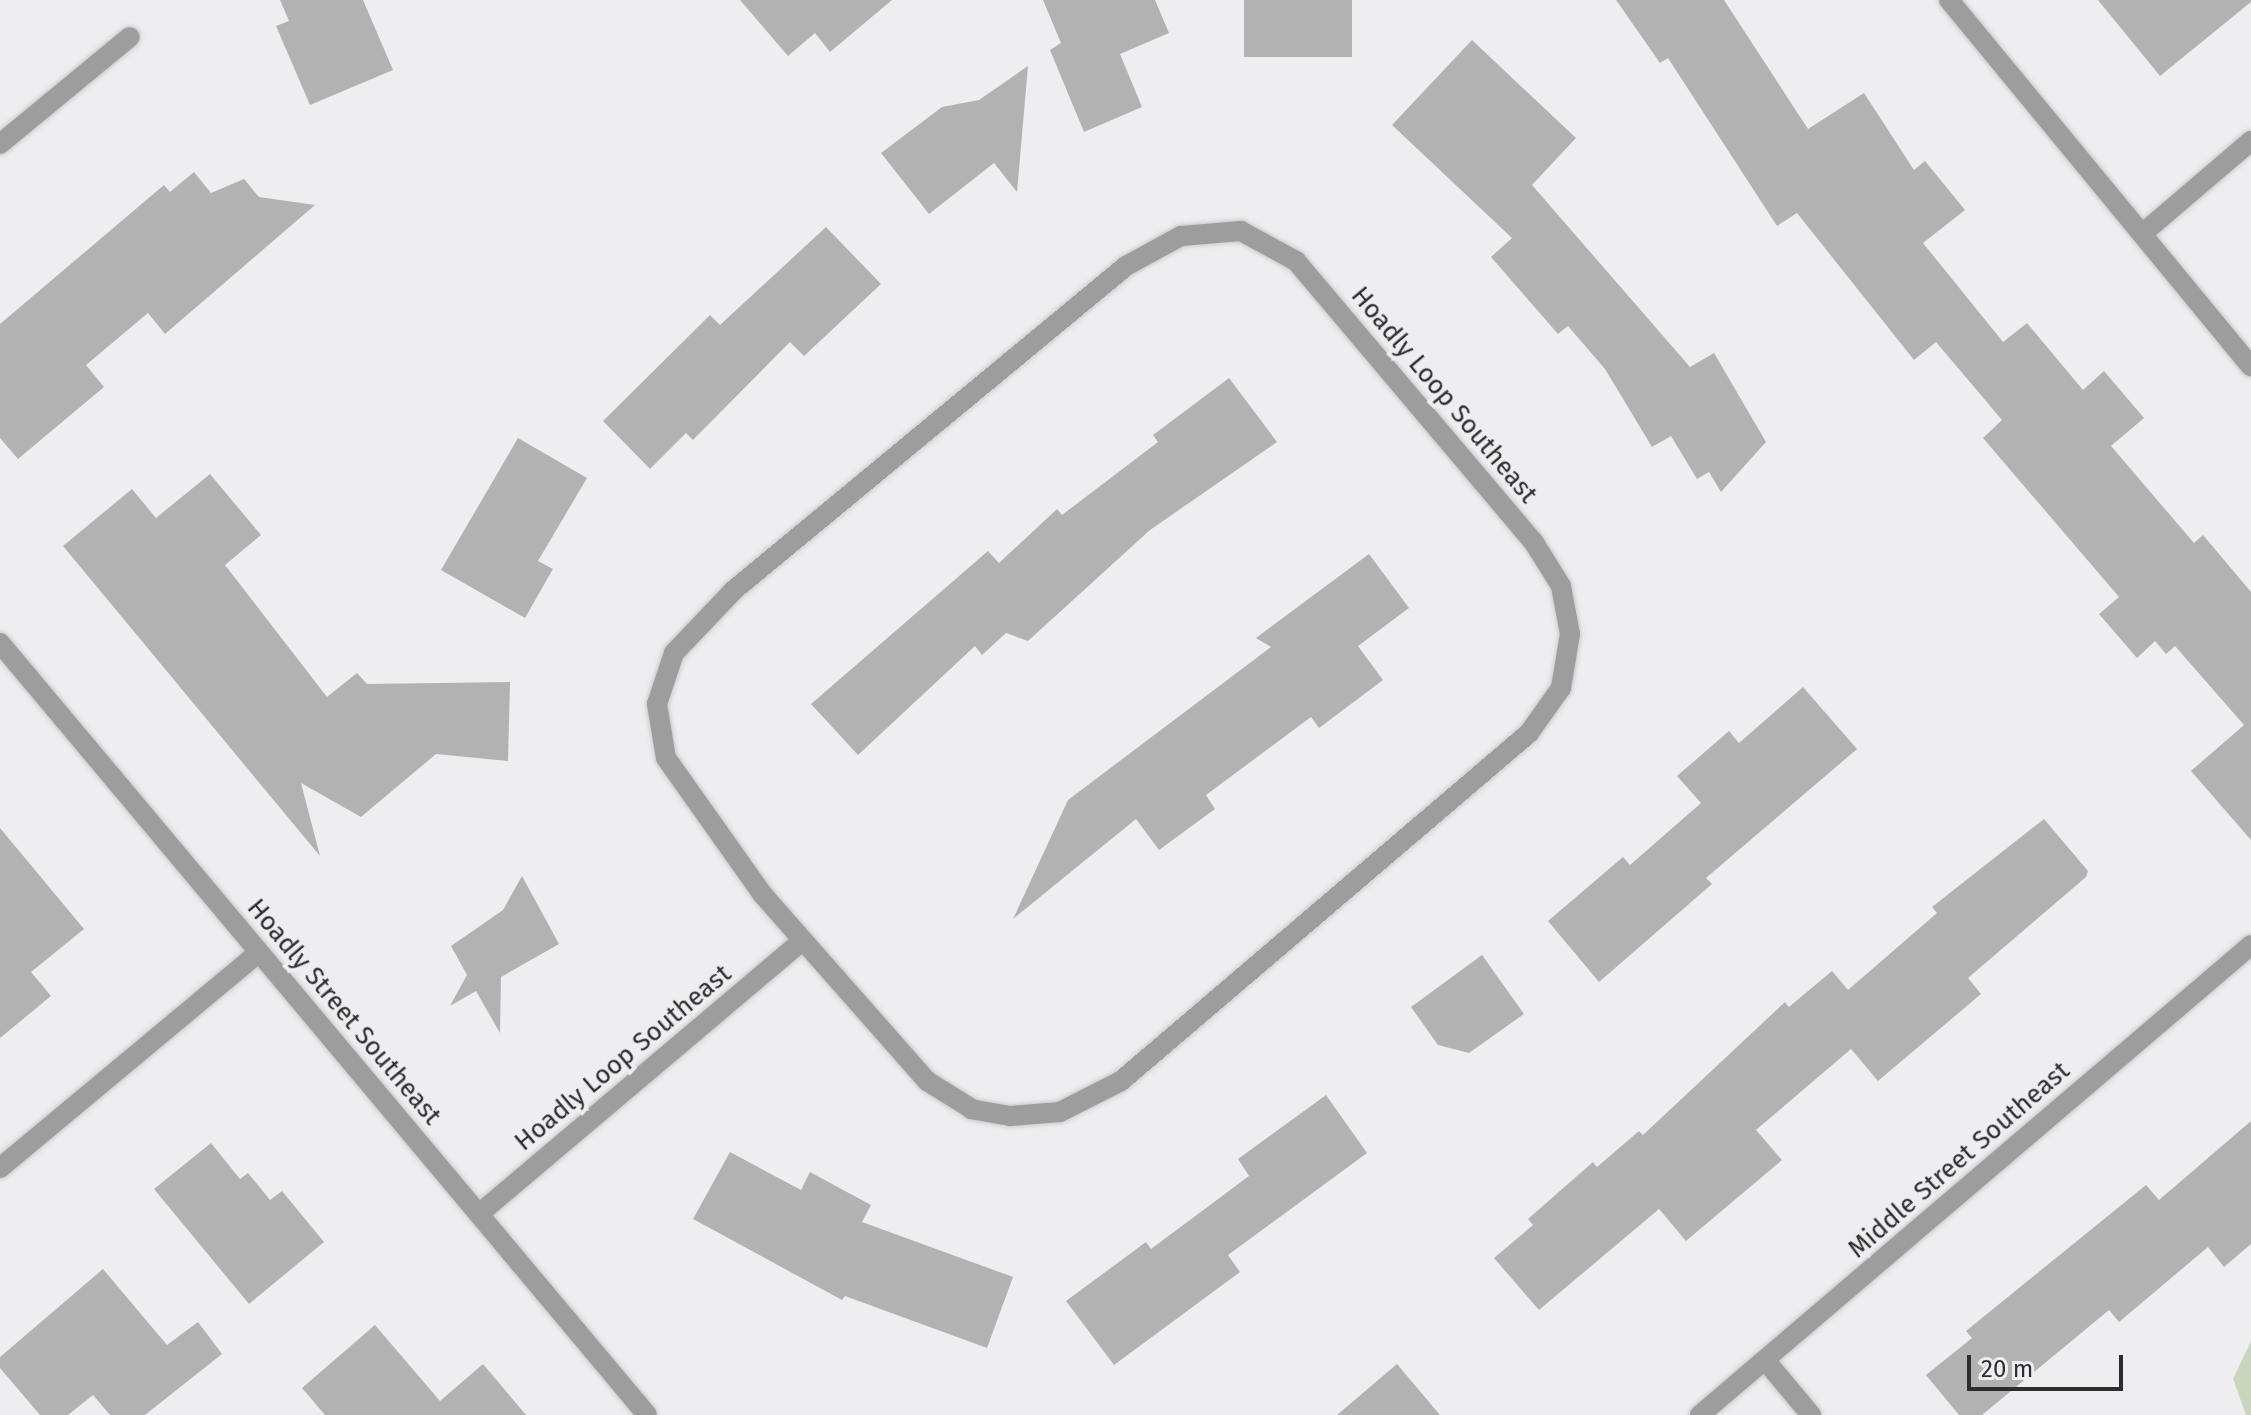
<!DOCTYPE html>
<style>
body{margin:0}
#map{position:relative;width:2251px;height:1415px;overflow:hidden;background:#eeeef0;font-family:"Fira Sans",sans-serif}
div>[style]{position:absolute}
.green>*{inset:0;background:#cad6bc}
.building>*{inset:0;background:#b3b2b3;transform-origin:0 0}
.roads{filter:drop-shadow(0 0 2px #cbcbcd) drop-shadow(0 0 2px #cbcbcd)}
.minor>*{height:20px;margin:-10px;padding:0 10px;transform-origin:10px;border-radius:10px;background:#9d9d9d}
span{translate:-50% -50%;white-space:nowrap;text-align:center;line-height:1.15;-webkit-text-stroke:8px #eeeef0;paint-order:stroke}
.street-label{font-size:26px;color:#2d2d2e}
.scale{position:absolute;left:1967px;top:1355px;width:156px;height:36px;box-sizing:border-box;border:4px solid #2d2d2e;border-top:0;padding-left:10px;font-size:24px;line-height:28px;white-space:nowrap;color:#2d2d2e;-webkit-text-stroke:6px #eeeef0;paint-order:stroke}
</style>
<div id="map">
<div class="green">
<div style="clip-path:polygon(2251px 1341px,2251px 1415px,2246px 1415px,2233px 1379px)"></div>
</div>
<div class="building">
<div style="clip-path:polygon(280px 0,363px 0,393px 70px,310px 105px,276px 26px,289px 21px)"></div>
<div style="clip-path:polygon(740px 0,892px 0,830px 52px,815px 33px,788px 56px)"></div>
<div style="clip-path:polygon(1043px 0,1155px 0,1169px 33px,1120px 54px,1142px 107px,1084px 132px,1050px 50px,1061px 43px)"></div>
<div style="left:1244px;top:0;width:108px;height:57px"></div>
<div style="clip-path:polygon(1616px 0,1724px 0,1808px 129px,1864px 93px,1914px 170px,1925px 161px,1965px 210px,1923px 243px,2003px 342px,2027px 323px,2083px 390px,2104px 371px,2144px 418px,2111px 446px,2194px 543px,2203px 535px,2251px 592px,2251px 840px,2191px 771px,2244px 725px,2175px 646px,2166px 654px,2155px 641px,2137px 658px,2099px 614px,2119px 597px,1983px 438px,2002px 420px,1936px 342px,1914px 360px,1797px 213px,1777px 226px,1668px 58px,1660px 63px)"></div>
<div style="clip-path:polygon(2098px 0,2251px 0,2251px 2px,2160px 76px)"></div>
<div style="clip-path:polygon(1472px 40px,1576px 138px,1532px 185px,1690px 367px,1714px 353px,1766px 442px,1721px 492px,1709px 472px,1697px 479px,1671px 436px,1652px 447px,1605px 369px,1568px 326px,1558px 334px,1491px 257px,1512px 238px,1392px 125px)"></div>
<div style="clip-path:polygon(1028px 66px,1017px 192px,994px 163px,929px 214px,881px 153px,942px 107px,979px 100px)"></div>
<div style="clip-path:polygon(194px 172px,211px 193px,244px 179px,259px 197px,315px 205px,165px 334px,148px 313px,86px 365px,104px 387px,18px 459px,0 438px,0 324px,164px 185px,170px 192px)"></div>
<div style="clip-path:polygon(826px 227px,881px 284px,804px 356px,790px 342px,693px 440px,686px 433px,650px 469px,603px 421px,710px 315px,720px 325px)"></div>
<div style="clip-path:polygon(1229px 378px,1277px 442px,1150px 530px,1028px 641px,1006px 633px,982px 655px,975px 646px,858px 755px,811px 704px,988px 551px,999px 563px,1057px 509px,1062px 515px,1158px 442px,1153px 435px)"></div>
<div style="clip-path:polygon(518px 438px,587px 478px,538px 561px,553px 569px,525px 618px,441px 570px)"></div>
<div style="clip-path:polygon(210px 474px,261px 535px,225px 565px,327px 697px,357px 673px,367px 684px,510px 682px,508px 761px,436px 754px,361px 817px,301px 783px,320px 856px,63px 546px,132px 489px,156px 518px)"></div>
<div style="clip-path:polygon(1369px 554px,1409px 608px,1358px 646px,1383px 680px,1319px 728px,1311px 717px,1206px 795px,1215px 809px,1159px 850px,1136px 819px,1013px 919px,1068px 800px,1271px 647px,1256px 638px)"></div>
<div style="clip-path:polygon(1803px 687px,1857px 749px,1706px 878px,1712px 884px,1599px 982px,1548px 921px,1623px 857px,1630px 865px,1701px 803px,1677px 776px,1729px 731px,1739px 743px)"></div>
<div style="clip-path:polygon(2044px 819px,2088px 871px,2086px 877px,1968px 978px,1981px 994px,1878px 1081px,1851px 1049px,1756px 1130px,1782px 1160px,1686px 1241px,1659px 1209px,1539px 1310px,1494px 1258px,1533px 1225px,1528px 1219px,1593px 1162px,1597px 1167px,1639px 1131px,1643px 1135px,1785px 1002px,1789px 1007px,1832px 971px,1848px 990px,1937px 913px,1932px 907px)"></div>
<div style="clip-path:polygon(0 828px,84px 929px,31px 972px,51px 996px,0 1038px)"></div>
<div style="clip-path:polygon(522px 876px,559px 944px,501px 977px,500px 1033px,476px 991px,450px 1006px,467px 975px,451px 946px,503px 910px)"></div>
<div style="clip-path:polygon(1482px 955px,1524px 1014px,1469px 1053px,1438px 1045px,1411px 1007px)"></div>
<div style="clip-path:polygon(1326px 1095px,1367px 1153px,1228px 1255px,1240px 1272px,1114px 1365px,1066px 1301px,1146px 1242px,1151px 1249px,1249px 1176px,1238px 1159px)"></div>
<div style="clip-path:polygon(2251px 1121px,2251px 1244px,2224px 1267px,2208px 1247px,2119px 1322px,2109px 1310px,1982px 1415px,1959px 1415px,1926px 1375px,1972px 1338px,1966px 1331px,2146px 1185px,2159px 1200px)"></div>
<div style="clip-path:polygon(211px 1143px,240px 1179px,248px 1173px,270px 1200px,282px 1191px,324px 1242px,249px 1304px,154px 1189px)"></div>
<div style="clip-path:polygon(730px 1152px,801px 1190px,810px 1172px,871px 1205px,862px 1222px,1013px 1277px,987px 1348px,845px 1296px,842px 1300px,693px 1219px)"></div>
<div style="clip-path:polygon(103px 1269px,167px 1345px,198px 1322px,222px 1354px,145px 1415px,110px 1415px,93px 1395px,68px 1415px,40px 1415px,0 1368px,0 1357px)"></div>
<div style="clip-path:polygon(375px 1325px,440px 1401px,483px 1364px,526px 1415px,325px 1415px,302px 1388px)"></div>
<div style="clip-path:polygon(1397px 1364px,1440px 1415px,1337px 1415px)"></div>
</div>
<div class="roads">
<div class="minor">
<div style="left:1949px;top:0;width:475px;rotate:50.5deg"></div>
<div style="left:0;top:144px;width:168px;rotate:-39.5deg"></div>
<div style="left:1241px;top:231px;width:63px;rotate:28.6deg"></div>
<div style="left:1296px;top:261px;width:367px;rotate:49.8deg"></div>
<div style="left:1533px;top:541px;width:53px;rotate:58.1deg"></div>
<div style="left:1561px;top:586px;width:49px;rotate:79.4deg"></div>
<div style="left:1570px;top:634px;width:55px;rotate:99.5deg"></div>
<div style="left:1561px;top:688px;width:55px;rotate:125.4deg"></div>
<div style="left:1529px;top:733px;width:536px;rotate:139.54deg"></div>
<div style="left:1121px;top:1081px;width:68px;rotate:153.1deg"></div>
<div style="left:1060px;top:1112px;width:50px;rotate:175.4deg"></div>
<div style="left:1010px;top:1116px;width:39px;rotate:-170deg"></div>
<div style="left:972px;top:1109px;width:53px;rotate:-148.1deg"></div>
<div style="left:927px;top:1081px;width:248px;rotate:-131.4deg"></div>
<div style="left:763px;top:895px;width:168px;rotate:-125.3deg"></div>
<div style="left:666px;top:758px;width:55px;rotate:-99.5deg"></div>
<div style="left:657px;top:704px;width:54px;rotate:-71.6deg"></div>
<div style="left:674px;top:653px;width:87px;rotate:-46.4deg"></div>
<div style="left:734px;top:590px;width:509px;rotate:-39.57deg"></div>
<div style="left:1126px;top:266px;width:63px;rotate:-28.6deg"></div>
<div style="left:1181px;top:236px;width:60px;rotate:-4.8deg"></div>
<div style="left:2142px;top:234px;width:143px;rotate:-40.5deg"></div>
<div style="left:0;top:643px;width:1007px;rotate:50.03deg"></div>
<div style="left:0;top:1168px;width:337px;rotate:-39.8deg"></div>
<div style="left:479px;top:1214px;width:422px;rotate:-40.2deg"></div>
<div style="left:1765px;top:1360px;width:72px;rotate:50.1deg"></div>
<div style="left:1700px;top:1415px;width:724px;rotate:-40.46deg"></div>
</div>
</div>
<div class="street-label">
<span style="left:1444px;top:395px;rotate:50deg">Hoadly Loop Southeast</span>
<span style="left:344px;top:1012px;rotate:50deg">Hoadly Street Southeast</span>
<span style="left:623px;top:1058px;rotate:-40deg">Hoadly Loop Southeast</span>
<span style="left:1959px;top:1160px;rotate:-41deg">Middle Street Southeast</span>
</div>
<div class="scale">20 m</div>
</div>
